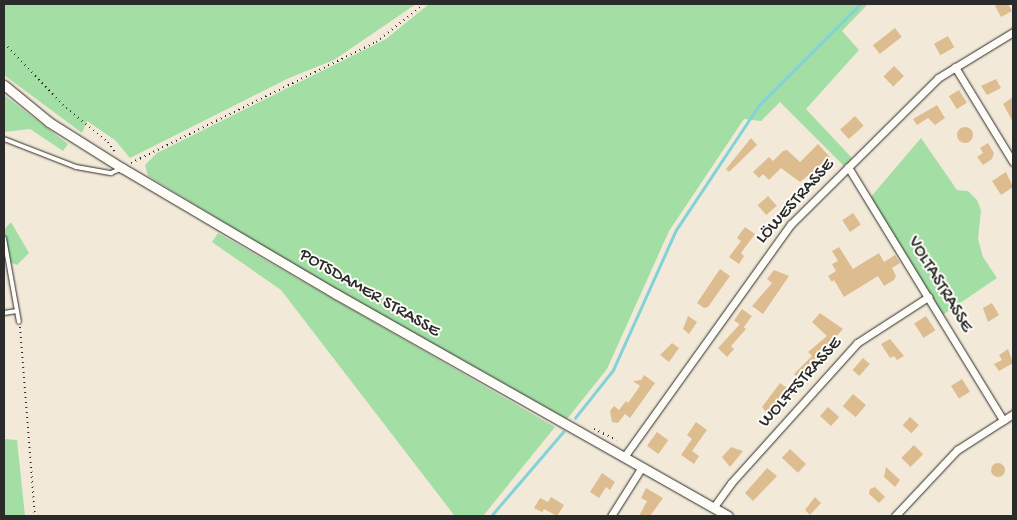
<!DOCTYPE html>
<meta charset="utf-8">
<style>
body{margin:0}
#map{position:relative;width:1017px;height:520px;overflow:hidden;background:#f3e9d8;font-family:"Gochi Hand",sans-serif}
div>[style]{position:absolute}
.green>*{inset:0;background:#a3dfa5}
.stream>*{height:2.5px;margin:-1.25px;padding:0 1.25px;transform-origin:1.25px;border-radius:1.25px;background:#81d3d9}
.building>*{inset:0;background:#ddbd90;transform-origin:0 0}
.round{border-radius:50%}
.path>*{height:2px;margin-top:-1px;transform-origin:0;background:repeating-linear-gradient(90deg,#2b2b2b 0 1px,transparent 0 5px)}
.roads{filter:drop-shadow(0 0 1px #2b2b2b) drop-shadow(0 0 1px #2b2b2b)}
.service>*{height:4px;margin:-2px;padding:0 2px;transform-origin:2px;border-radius:2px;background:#fdfcf7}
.minor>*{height:7px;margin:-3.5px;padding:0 3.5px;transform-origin:3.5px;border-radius:3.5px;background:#fdfcf7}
.tertiary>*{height:9px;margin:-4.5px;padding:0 4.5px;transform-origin:4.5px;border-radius:4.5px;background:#fdfcf7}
span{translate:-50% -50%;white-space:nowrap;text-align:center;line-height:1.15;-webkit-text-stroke:4px #fdfcf7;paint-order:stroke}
.street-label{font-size:18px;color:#2b2b2b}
.frame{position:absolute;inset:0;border:5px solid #2b2b2b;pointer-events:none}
</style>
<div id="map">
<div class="green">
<div style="clip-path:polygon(4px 4px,416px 4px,334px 60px,289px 78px,130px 158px,115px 140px,87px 121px,82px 133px,4px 75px)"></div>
<div style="clip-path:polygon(429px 4px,868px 4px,842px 31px,859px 50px,806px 109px,852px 158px,844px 166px,780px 102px,761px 121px,744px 119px,669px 231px,607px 369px,567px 419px,303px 270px,148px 176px,145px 165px,157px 153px,386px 39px)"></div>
<div style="clip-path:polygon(4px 95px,68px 144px,63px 151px,30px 129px,4px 132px)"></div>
<div style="clip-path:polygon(921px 138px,957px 190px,968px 191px,977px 200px,981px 210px,978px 239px,983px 257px,997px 278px,941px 316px,869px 199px)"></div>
<div style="clip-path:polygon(11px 222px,29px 253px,17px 265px,4px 260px,4px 230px)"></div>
<div style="clip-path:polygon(218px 233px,403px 339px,555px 427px,483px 516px,454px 515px,281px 290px,212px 242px)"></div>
<div style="clip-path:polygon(4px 439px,17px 440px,25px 516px,4px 516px)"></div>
</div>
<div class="stream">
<div style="left:575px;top:418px;width:61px;rotate:-51.6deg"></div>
<div style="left:613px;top:370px;width:154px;rotate:-65.8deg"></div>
<div style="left:676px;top:230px;width:150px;rotate:-56.4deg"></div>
<div style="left:759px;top:105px;width:143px;rotate:-45deg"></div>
<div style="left:491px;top:516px;width:111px;rotate:-49.4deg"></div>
</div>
<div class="building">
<div style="clip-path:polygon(999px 4px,1008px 4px,1012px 11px,1001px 17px,995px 6px)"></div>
<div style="left:895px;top:28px;width:11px;height:28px;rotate:52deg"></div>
<div style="left:948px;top:36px;width:13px;height:16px;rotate:61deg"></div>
<div style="left:894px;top:66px;width:14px;height:15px;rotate:45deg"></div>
<div style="clip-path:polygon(996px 79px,1001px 88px,987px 95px,981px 86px)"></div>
<div style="left:959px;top:90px;width:15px;height:12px;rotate:58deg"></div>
<div style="clip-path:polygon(1013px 97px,1013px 122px,1003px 104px)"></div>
<div style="clip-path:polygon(937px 105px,945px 118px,935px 125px,928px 118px,917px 125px,913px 119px)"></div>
<div style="left:855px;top:116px;width:13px;height:20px;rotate:48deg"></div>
<div class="round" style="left:957px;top:127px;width:16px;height:16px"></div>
<div style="clip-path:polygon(751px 138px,757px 145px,729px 172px,726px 169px)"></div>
<div style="clip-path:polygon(988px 143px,994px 153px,992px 159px,983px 165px,977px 157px,983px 153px,980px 148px)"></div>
<div style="clip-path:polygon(818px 144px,830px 157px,800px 182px,781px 168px,769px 180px,763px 174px,759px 178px,753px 172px,769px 157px,773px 161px,783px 151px,787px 150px,800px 162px)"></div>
<div style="clip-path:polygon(1006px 172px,1013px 187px,1001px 195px,992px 181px)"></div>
<div style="left:768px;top:196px;width:13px;height:14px;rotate:48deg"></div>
<div style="left:853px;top:213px;width:14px;height:13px;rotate:56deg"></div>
<div style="clip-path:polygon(745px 227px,755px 234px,741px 253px,744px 256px,739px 264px,729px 257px,741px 241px,737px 238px)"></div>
<div style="clip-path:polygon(839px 247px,853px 269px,879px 253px,884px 262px,895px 255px,900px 263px,892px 268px,896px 276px,894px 280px,884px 286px,878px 276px,844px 297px,834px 280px,832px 282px,828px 276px,836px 271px,832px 264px,838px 261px,832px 251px)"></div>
<div style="clip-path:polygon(720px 269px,730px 276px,708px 307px,704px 308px,697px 303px)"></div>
<div style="clip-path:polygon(774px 270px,789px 276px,763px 314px,752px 306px,772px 283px,767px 279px)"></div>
<div style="clip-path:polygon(992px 303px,999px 315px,988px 322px,983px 308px)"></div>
<div style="left:742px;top:309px;width:12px;height:14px;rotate:35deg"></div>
<div style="clip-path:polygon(820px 313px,843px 329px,825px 349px,829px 353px,802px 381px,794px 374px,812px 356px,808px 352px,827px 336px,812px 322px)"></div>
<div style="clip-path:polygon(688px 316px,697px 322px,689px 334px,683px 329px)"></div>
<div style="left:926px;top:316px;width:17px;height:14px;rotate:57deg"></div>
<div style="clip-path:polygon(740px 324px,746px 329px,731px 346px,734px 349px,727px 357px,718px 348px)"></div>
<div style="clip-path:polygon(890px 339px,904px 356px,897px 360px,894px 356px,890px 358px,881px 344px)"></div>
<div style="clip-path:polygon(672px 343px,679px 348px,669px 362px,660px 355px)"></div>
<div style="clip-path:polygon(1008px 349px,1013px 363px,999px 371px,994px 364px,1002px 360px,999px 355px)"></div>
<div style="left:863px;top:358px;width:9px;height:16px;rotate:41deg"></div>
<div style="clip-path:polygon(644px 375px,655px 383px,630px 418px,625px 414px,618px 423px,612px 422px,610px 411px,614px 406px,619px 410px,626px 401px,628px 403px,640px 386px,633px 381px,641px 380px)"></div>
<div style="left:962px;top:379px;width:15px;height:13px;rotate:58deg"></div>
<div style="clip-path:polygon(780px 383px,794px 393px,769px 424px,762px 417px,766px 412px,762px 407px)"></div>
<div style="left:853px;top:394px;width:17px;height:16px;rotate:40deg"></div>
<div style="left:828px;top:407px;width:15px;height:12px;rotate:42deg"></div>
<div style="left:910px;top:417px;width:12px;height:11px;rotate:42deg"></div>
<div style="clip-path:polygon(696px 422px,707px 430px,692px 451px,699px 456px,694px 464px,681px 455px,692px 439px,687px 435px)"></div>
<div style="left:657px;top:432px;width:14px;height:17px;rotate:36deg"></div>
<div style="left:914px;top:445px;width:13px;height:18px;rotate:45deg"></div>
<div style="clip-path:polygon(731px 447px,743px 451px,730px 467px,722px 457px)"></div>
<div style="left:790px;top:449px;width:22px;height:12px;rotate:43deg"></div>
<div class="round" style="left:991px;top:463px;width:14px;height:14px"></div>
<div style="clip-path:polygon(886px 467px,900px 480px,895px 487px,884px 477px)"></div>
<div style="clip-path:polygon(767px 468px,777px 476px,753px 501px,745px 493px)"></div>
<div style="clip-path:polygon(602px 473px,615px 482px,610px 490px,606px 487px,599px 498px,590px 492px)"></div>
<div style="clip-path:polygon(875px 487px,885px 497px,879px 503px,869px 494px,870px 489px)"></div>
<div style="clip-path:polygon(646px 488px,663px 498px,650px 516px,639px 516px,647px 501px,641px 498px)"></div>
<div style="clip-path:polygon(551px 497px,564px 505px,557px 516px,544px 509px,542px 512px,534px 508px,540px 498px,548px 502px)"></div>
<div style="clip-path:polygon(815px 497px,821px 503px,810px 515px,805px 510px)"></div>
</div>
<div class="path">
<div style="left:4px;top:43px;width:90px;rotate:46.4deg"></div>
<div style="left:66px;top:108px;width:54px;rotate:39deg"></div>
<div style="left:108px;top:142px;width:14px;rotate:54deg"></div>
<div style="left:131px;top:163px;width:273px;rotate:-26.3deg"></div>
<div style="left:376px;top:42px;width:61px;rotate:-38.4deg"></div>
<div style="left:20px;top:327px;width:190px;rotate:85.5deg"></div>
<div style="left:594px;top:429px;width:25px;rotate:26deg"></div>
</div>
<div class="roads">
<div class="service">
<div style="left:4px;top:139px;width:77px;rotate:21.3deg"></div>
<div style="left:76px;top:167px;width:36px;rotate:10deg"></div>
<div style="left:111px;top:173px;width:12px;rotate:-24deg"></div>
<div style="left:4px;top:238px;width:85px;rotate:79.9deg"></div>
<div style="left:4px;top:313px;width:13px;rotate:-9deg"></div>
</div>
<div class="minor">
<div style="left:955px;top:67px;width:111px;rotate:58.6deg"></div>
<div style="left:848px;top:167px;width:297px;rotate:58.5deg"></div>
<div style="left:624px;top:457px;width:287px;rotate:-54.4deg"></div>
<div style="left:791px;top:224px;width:207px;rotate:-44.8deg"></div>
<div style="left:938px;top:78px;width:88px;rotate:-31.5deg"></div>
<div style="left:713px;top:508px;width:31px;rotate:-54deg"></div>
<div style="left:731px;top:483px;width:188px;rotate:-48deg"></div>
<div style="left:857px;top:343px;width:85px;rotate:-32.9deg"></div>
<div style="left:611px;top:516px;width:58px;rotate:-57.7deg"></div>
<div style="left:895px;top:516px;width:91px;rotate:-46.8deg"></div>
<div style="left:957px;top:450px;width:67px;rotate:-32.7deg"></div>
</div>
<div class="tertiary">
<div style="left:4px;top:85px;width:58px;rotate:39.4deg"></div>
<div style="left:49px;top:122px;width:86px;rotate:32.2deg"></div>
<div style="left:122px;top:168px;width:248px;rotate:30.5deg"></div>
<div style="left:336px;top:294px;width:450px;rotate:29.5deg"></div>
</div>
</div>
<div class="street-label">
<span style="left:796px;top:202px;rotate:-48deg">LÖWESTRASSE</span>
<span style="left:939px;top:285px;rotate:59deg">VOLTASTRASSE</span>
<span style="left:369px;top:294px;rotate:30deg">POTSDAMER STRASSE</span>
<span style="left:801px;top:383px;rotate:-48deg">WOLFFSTRASSE</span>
</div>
<div class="frame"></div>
</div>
